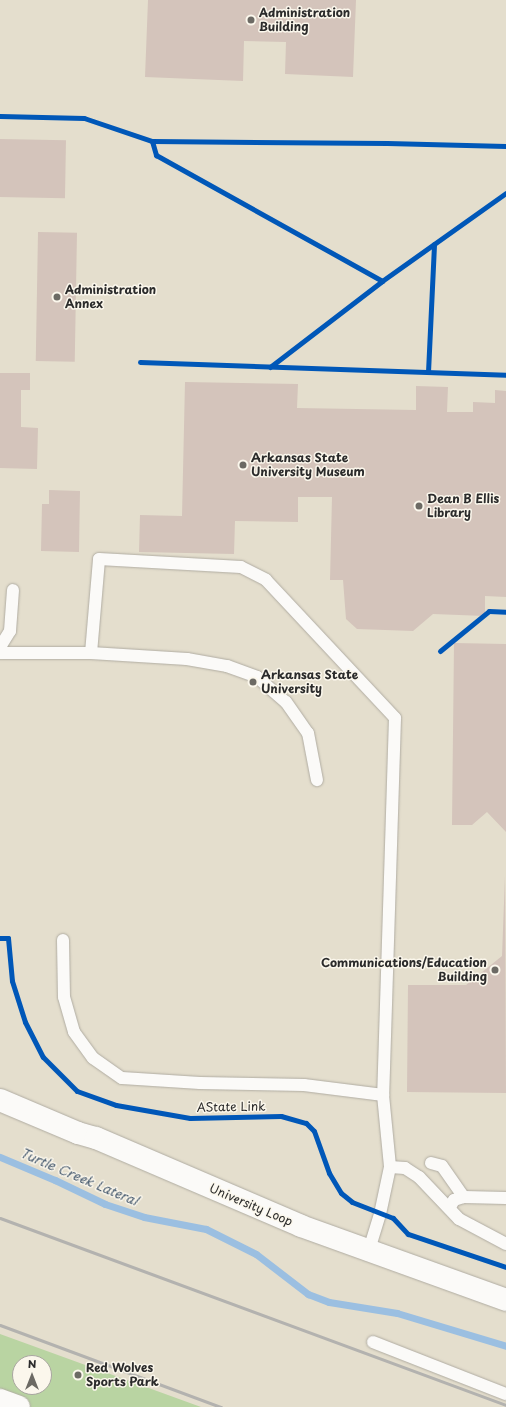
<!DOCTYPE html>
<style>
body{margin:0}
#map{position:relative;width:506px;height:1407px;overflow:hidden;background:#e4decd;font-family:"Playpen Sans",sans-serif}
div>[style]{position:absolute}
.green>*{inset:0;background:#b9d4a2}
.stream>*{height:7px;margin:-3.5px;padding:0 3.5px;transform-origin:3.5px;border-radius:3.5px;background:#9bbfe1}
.building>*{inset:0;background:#d4c4bb;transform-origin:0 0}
.roads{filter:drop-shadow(0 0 1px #b0aca2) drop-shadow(0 0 1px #b0aca2)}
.service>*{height:12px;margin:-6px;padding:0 6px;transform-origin:6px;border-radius:6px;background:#fbfaf8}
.minor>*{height:22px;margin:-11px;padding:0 11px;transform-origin:11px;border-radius:11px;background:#fbfaf8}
.tertiary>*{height:22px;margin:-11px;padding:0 11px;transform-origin:11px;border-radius:11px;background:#fbfaf8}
.rail>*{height:3px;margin:-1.5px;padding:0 1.5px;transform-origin:1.5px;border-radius:1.5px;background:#b3b2af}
.cycleway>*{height:5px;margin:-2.5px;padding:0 2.5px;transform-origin:2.5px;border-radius:2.5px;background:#0057b8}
.dots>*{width:11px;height:11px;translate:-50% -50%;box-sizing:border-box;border:2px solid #fbf7ec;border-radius:50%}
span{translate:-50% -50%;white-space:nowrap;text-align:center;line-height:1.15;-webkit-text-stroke:3px #fbf7ec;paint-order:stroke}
.poi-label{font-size:12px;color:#2b2b2b;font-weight:700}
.left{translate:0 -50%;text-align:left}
.right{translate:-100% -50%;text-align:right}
.street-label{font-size:12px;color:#2b2b2b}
.water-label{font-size:13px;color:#475a6e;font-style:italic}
.north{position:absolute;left:12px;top:1355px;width:40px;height:40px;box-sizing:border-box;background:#fbf7ec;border:1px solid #a8a59f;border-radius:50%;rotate:0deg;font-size:11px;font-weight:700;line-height:16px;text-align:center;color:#2b2b2b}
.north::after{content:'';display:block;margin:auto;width:14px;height:18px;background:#6c6a64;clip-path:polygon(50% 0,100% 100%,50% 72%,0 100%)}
</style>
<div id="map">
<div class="green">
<div style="clip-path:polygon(evenodd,0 1334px,201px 1407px,0 1407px,0 1334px,20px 1363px,44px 1363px,44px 1387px,20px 1387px,20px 1363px)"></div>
</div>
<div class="stream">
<div style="left:0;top:1157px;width:60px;rotate:22.7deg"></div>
<div style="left:55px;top:1180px;width:55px;rotate:25.6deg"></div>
<div style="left:105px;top:1204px;width:41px;rotate:18.4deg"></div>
<div style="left:144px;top:1217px;width:63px;rotate:11deg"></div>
<div style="left:206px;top:1229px;width:56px;rotate:26.6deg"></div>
<div style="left:256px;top:1254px;width:66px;rotate:37.6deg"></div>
<div style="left:308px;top:1294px;width:22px;rotate:21deg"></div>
<div style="left:329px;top:1302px;width:69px;rotate:9.2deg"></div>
<div style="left:397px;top:1313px;width:114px;rotate:16.8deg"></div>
</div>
<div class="building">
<div style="clip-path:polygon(148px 0,356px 0,353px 77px,285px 74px,286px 42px,244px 41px,243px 81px,145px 77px)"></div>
<div style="left:0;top:139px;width:66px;height:58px;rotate:1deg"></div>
<div style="left:38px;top:232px;width:39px;height:129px;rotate:1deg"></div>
<div style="clip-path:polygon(0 373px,30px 373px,30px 390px,21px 390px,21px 427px,38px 428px,37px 469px,0 468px)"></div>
<div style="clip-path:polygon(185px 382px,298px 384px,297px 408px,416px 410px,416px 386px,448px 387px,447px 412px,473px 412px,473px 402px,495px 403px,495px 390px,506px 391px,506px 597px,485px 596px,485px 616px,433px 614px,413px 631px,357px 629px,346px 619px,343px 580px,330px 580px,332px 497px,298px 497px,298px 522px,235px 521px,234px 554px,139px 552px,140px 515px,182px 516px)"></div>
<div style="clip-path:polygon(49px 490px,80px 491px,79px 552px,41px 551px,42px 504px,49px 504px)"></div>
<div style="clip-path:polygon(454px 643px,506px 644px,506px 832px,487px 812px,472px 825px,452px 825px)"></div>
<div style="clip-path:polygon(505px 876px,506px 1093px,407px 1092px,408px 985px,466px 985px,502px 956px)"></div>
</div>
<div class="roads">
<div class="service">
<div style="left:0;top:647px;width:19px;rotate:-58deg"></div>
<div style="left:10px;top:631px;width:41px;rotate:-85.8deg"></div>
<div style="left:0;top:653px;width:91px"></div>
<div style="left:91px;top:653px;width:96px;rotate:3.6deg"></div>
<div style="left:187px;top:659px;width:41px;rotate:9.9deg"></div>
<div style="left:227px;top:666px;width:32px;rotate:20deg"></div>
<div style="left:257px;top:677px;width:38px;rotate:41deg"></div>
<div style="left:286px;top:702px;width:38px;rotate:55deg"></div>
<div style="left:308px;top:733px;width:48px;rotate:79.2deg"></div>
<div style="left:91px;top:653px;width:94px;rotate:-85.1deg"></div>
<div style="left:99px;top:559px;width:142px;rotate:3.2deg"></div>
<div style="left:241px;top:567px;width:28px;rotate:27deg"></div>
<div style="left:266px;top:580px;width:189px;rotate:46.9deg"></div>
<div style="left:395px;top:718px;width:377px;rotate:91.8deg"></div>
<div style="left:383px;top:1095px;width:72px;rotate:84.4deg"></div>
<div style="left:390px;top:1167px;width:48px;rotate:102deg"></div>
<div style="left:380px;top:1214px;width:38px;rotate:107deg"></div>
<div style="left:63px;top:940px;width:57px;rotate:89deg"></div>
<div style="left:64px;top:997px;width:36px;rotate:74deg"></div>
<div style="left:74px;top:1032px;width:32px;rotate:54deg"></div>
<div style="left:93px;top:1058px;width:35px;rotate:35deg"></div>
<div style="left:122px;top:1078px;width:78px;rotate:3.7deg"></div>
<div style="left:200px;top:1083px;width:104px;rotate:1.1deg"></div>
<div style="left:304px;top:1085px;width:80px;rotate:7.2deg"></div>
<div style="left:431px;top:1163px;width:11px;rotate:15deg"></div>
<div style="left:442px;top:1166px;width:38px;rotate:55deg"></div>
<div style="left:390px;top:1167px;width:15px;rotate:4deg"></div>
<div style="left:405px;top:1168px;width:17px;rotate:33deg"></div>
<div style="left:419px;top:1177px;width:58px;rotate:46.4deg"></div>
<div style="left:459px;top:1219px;width:53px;rotate:28deg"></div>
<div style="left:450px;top:1207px;width:8px;rotate:-60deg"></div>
<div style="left:454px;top:1200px;width:10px;rotate:-17deg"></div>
<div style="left:464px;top:1197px;width:42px;rotate:1.4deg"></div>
<div style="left:373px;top:1342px;width:143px;rotate:21.4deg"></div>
</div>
<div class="minor">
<div style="left:0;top:1400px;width:20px;rotate:20deg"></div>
</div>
<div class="tertiary">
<div style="left:0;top:1100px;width:85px;rotate:22.9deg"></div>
<div style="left:78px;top:1133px;width:19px;rotate:16deg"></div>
<div style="left:96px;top:1138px;width:223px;rotate:23.2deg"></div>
<div style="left:301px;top:1226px;width:218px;rotate:19.8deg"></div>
</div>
</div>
<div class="rail">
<div style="left:0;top:1218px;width:539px;rotate:20.28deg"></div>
<div style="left:0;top:1325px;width:236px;rotate:20.4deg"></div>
</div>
<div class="cycleway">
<div style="left:0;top:116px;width:84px;rotate:1.4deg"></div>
<div style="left:84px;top:118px;width:72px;rotate:18.7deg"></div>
<div style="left:152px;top:141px;width:235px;rotate:0.5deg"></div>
<div style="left:387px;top:143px;width:119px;rotate:1.4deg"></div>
<div style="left:152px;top:141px;width:15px;rotate:74deg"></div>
<div style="left:156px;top:155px;width:259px;rotate:29.1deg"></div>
<div style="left:140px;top:362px;width:366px;rotate:2deg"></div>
<div style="left:270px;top:367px;width:141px;rotate:-37.5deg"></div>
<div style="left:382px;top:281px;width:152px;rotate:-35.4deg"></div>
<div style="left:428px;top:372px;width:128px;rotate:-87.3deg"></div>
<div style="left:440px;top:651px;width:63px;rotate:-39.2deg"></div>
<div style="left:489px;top:611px;width:17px;rotate:3deg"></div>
<div style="left:0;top:938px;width:8px"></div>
<div style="left:8px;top:938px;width:43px;rotate:84.7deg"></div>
<div style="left:12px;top:981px;width:43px;rotate:72.4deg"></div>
<div style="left:25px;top:1022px;width:39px;rotate:63deg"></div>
<div style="left:43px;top:1057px;width:48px;rotate:45deg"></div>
<div style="left:77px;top:1091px;width:41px;rotate:19.7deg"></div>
<div style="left:116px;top:1105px;width:75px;rotate:10deg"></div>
<div style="left:190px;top:1118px;width:91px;rotate:-1.3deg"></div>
<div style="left:281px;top:1116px;width:26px;rotate:16deg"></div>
<div style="left:306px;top:1123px;width:11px;rotate:45deg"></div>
<div style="left:314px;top:1131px;width:45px;rotate:70.3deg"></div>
<div style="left:329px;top:1173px;width:23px;rotate:59deg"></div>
<div style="left:341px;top:1193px;width:14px;rotate:39deg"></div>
<div style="left:352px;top:1202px;width:44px;rotate:21.3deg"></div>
<div style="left:393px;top:1218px;width:22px;rotate:47deg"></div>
<div style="left:408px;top:1234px;width:103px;rotate:18.6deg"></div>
</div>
<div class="dots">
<div style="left:251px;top:20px;background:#6c6a64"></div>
<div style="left:57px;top:297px;background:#6c6a64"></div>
<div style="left:243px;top:465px;background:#6c6a64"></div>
<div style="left:419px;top:506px;background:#6c6a64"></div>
<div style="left:253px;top:682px;background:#6c6a64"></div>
<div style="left:495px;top:970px;background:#6c6a64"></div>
<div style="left:78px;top:1375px;background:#6c6a64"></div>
</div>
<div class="poi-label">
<span class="left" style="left:259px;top:20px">Administration<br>Building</span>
<span class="left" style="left:65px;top:297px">Administration<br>Annex</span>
<span class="left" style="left:251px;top:465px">Arkansas State<br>University Museum</span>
<span class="left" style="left:427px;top:506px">Dean B Ellis<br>Library</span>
<span class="left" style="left:261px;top:682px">Arkansas State<br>University</span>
<span class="right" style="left:487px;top:970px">Communications/Education<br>Building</span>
<span class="left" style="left:86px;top:1375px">Red Wolves<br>Sports Park</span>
</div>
<div class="street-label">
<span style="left:231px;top:1107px;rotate:-1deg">AState Link</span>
<span style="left:251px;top:1205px;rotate:23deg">University Loop</span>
</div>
<div class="water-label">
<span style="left:79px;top:1177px;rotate:23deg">Turtle Creek Lateral</span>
</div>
<div class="north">N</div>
</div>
